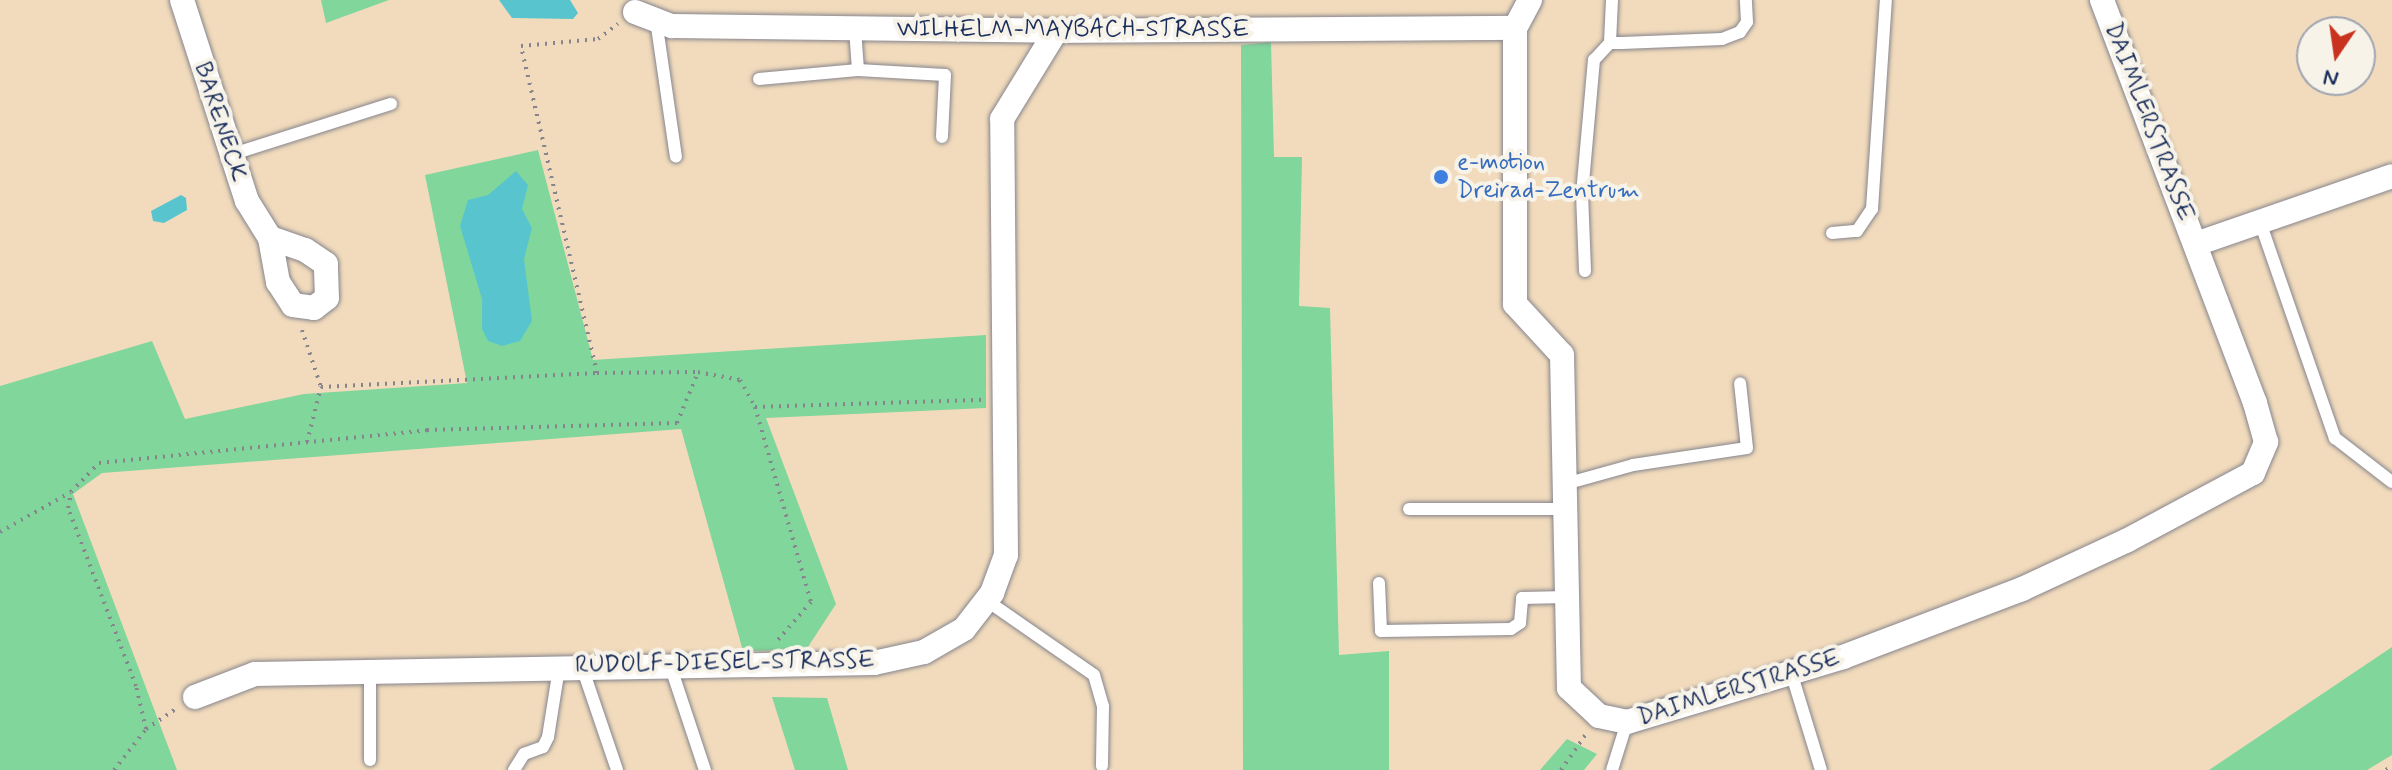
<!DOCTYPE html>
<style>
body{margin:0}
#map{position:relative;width:2392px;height:770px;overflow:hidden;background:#f2dbbc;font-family:Mynerve,sans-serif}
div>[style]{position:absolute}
.green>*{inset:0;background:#80d69b}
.water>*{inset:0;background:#58c5ce}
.path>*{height:4px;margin-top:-2px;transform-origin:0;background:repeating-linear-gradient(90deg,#86858d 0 2px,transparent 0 8px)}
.roads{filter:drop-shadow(0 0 2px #86858d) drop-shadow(0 0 2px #86858d)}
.lane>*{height:12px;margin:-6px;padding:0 6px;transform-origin:6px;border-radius:6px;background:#fff}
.street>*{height:24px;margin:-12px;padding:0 12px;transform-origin:12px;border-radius:12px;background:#fff}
.dots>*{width:22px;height:22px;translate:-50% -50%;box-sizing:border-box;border:4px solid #f7f3e8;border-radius:50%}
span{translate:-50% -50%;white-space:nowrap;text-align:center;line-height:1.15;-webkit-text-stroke:8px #f7f3e8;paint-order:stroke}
.street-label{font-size:24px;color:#1b2f5e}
.shop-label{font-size:24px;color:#366cbe}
.left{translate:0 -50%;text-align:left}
.north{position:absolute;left:2296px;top:16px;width:80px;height:80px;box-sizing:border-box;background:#f7f3e8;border:2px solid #9fa5b1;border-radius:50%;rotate:193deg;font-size:22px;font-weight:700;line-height:32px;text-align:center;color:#1b2f5e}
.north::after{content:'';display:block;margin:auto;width:28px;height:36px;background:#c8321e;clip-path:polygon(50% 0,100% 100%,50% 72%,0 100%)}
</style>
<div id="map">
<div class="green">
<div style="clip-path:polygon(321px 0,389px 0,326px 23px)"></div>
<div style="clip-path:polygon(1271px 42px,1274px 157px,1302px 157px,1299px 306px,1330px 308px,1339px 655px,1389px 651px,1389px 770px,1243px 770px,1241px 45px)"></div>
<div style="clip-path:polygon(538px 150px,593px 360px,986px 335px,986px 408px,766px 418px,836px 604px,806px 650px,743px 651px,681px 429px,102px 473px,73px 494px,177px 770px,0 770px,0 386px,152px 341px,185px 419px,304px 394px,467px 383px,425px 175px)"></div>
<div style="clip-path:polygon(2392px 647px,2392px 755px,2367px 770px,2209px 770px)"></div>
<div style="clip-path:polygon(772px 697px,827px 698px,848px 770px,795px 770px)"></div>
<div style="clip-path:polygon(1567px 739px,1597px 754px,1584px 770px,1540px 770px)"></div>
</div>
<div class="water">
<div style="clip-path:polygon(499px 0,570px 0,578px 13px,573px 19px,512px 18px)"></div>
<div style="clip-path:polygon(516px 171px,528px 185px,522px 209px,532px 228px,524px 259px,532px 321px,520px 341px,502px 346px,488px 341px,482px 329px,482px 299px,460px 226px,468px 200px,488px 195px)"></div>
<div style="clip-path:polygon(181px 195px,186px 198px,187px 210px,164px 223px,153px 221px,151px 211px)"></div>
</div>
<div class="path">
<div style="left:302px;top:330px;width:60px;rotate:71.6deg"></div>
<div style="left:321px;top:387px;width:276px;rotate:-2.9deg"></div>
<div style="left:597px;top:373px;width:101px;rotate:-0.6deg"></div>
<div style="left:698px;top:372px;width:43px;rotate:10.8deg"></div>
<div style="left:740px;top:380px;width:31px;rotate:61deg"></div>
<div style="left:755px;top:407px;width:203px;rotate:74deg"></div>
<div style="left:811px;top:602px;width:53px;rotate:131.2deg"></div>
<div style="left:597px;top:373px;width:336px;rotate:-103.1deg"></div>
<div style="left:521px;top:46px;width:77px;rotate:-5.2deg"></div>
<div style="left:598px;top:39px;width:25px;rotate:-37deg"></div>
<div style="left:755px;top:407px;width:229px;rotate:-1.8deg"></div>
<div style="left:307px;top:442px;width:57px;rotate:-75.7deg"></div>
<div style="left:0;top:532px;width:81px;rotate:-29.4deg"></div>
<div style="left:146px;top:729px;width:44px;rotate:-103.1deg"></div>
<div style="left:136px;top:686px;width:191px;rotate:-110.9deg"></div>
<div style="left:68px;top:508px;width:16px;rotate:-79deg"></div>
<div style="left:71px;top:492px;width:40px;rotate:-46deg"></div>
<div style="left:99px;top:463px;width:330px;rotate:-5.7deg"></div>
<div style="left:427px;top:430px;width:250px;rotate:-1.6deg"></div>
<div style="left:677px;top:423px;width:55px;rotate:-67.6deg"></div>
<div style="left:114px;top:770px;width:52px;rotate:-52deg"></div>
<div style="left:146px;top:729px;width:37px;rotate:-34deg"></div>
<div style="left:1561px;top:770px;width:44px;rotate:-55.2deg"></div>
<div style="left:2386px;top:770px;width:7px;rotate:-34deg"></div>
</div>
<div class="roads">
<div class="lane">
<div style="left:1612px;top:0;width:43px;rotate:92.7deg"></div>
<div style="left:1610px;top:43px;width:12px"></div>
<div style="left:1622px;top:43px;width:100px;rotate:-2.3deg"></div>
<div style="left:1722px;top:39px;width:19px;rotate:-21deg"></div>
<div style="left:1740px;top:32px;width:12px;rotate:-55deg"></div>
<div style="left:1747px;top:22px;width:22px;rotate:-93deg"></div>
<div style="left:656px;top:20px;width:138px;rotate:81.7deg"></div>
<div style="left:855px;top:29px;width:41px;rotate:85.8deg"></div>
<div style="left:759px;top:79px;width:99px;rotate:-5.2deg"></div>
<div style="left:858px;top:70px;width:87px;rotate:3.3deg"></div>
<div style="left:945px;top:75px;width:62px;rotate:92.8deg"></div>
<div style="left:230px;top:155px;width:169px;rotate:-17.6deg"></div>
<div style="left:2260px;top:222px;width:229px;rotate:70.9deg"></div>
<div style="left:2335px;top:438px;width:72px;rotate:37.7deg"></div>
<div style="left:1832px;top:233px;width:25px;rotate:-5deg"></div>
<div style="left:1857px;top:231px;width:27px;rotate:-56deg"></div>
<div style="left:1872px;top:209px;width:209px;rotate:-86.2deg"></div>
<div style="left:1585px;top:271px;width:77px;rotate:-92.2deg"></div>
<div style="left:1582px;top:194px;width:135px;rotate:-84.9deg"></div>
<div style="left:1594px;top:60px;width:23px;rotate:-47deg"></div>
<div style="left:1565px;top:484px;width:71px;rotate:-15.6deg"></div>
<div style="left:1633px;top:465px;width:115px;rotate:-8.5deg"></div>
<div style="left:1747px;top:448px;width:65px;rotate:-96.1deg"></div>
<div style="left:1409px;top:509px;width:156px"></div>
<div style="left:1379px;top:583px;width:48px;rotate:87.6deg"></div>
<div style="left:1381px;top:631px;width:130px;rotate:-0.9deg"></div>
<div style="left:1511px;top:629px;width:11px;rotate:-34deg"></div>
<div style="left:1520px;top:623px;width:25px;rotate:-85deg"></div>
<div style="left:1522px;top:598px;width:45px;rotate:-1.3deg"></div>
<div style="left:986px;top:600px;width:131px;rotate:34.8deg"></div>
<div style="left:1094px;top:675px;width:32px;rotate:74deg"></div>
<div style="left:1103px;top:706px;width:60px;rotate:91deg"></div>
<div style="left:670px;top:665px;width:111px;rotate:71.6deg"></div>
<div style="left:582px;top:667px;width:109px;rotate:71.2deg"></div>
<div style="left:1791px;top:672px;width:102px;rotate:73deg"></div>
<div style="left:370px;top:760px;width:89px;rotate:-90deg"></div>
<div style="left:514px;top:770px;width:19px;rotate:-58deg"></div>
<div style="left:524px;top:754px;width:20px;rotate:-20deg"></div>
<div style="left:543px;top:747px;width:11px;rotate:-63deg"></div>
<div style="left:548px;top:737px;width:70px;rotate:-80.9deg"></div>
<div style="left:1612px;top:770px;width:50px;rotate:-72.6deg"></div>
</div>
<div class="street">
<div style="left:182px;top:0;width:211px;rotate:72.1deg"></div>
<div style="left:247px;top:201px;width:44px;rotate:58.1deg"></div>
<div style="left:270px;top:238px;width:45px;rotate:79.7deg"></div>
<div style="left:278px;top:282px;width:27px;rotate:57deg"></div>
<div style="left:293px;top:305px;width:21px;rotate:8deg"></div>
<div style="left:314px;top:308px;width:16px;rotate:-38deg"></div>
<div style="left:327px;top:298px;width:34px;rotate:-92deg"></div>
<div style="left:326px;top:264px;width:25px;rotate:-146deg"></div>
<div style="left:305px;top:250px;width:37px;rotate:-161deg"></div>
<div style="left:1530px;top:0;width:32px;rotate:118deg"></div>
<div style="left:1515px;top:28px;width:276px;rotate:90deg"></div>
<div style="left:1515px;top:304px;width:69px;rotate:47.3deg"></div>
<div style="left:1562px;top:355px;width:333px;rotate:88.8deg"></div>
<div style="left:1569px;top:688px;width:41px;rotate:43deg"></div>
<div style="left:1599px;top:716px;width:29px;rotate:12deg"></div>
<div style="left:1627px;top:722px;width:226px;rotate:-16.7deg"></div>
<div style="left:1843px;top:657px;width:191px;rotate:-20.8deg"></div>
<div style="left:2022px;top:589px;width:115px;rotate:-24.8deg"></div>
<div style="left:2126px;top:541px;width:144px;rotate:-28.2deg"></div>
<div style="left:2253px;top:473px;width:34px;rotate:-67deg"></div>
<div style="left:2266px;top:442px;width:41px;rotate:-105.8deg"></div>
<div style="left:2255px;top:403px;width:431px;rotate:-110.8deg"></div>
<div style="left:635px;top:12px;width:40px;rotate:21deg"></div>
<div style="left:672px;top:26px;width:384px;rotate:0.7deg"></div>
<div style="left:1056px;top:31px;width:459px;rotate:-0.4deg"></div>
<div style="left:2196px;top:244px;width:207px;rotate:-19.1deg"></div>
<div style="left:195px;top:697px;width:64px;rotate:-21deg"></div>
<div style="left:255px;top:674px;width:619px;rotate:-1.02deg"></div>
<div style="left:874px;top:663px;width:51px;rotate:-12.4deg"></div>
<div style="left:924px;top:652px;width:46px;rotate:-29.9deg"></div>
<div style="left:964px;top:629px;width:46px;rotate:-52.1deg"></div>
<div style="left:992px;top:593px;width:40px;rotate:-69.8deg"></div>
<div style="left:1006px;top:555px;width:436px;rotate:-90.5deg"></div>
<div style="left:1002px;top:119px;width:103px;rotate:-58.5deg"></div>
</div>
</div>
<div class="dots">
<div style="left:1441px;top:177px;background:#3f7fe0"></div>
</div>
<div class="street-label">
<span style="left:1073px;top:30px">WILHELM-MAYBACH-STRASSE</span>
<span style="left:220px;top:122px;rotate:72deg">BARENECK</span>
<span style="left:2149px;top:122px;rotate:69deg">DAIMLERSTRASSE</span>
<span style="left:725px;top:663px;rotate:-1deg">RUDOLF-DIESEL-STRASSE</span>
<span style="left:1739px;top:688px;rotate:-17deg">DAIMLERSTRASSE</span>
</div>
<div class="shop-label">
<span class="left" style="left:1457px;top:177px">e-motion<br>Dreirad-Zentrum</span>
</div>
<div class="north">N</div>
</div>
